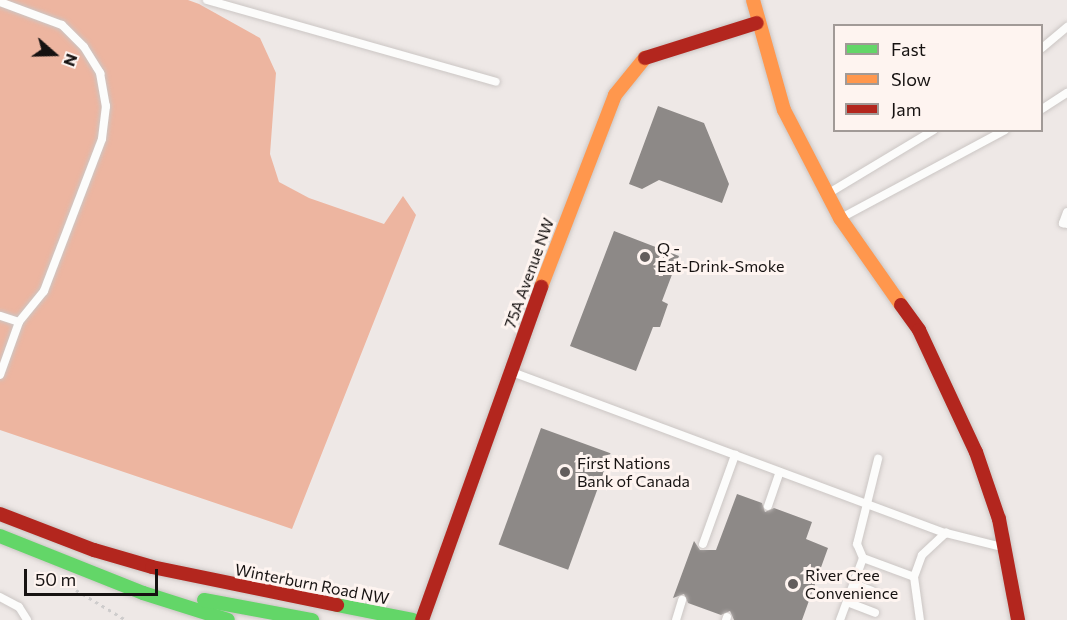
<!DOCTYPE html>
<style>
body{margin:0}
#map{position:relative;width:1067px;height:620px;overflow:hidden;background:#eee8e6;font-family:Commissioner,sans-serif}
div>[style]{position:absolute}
.forest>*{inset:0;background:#edb5a0}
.building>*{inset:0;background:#8d8987;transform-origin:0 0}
.path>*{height:3px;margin-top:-1.5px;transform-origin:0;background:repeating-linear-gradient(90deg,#cecccc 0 3px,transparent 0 7.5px)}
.roads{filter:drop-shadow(0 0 2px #cbc6c4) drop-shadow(0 0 2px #cbc6c4)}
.lane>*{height:8px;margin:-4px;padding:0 4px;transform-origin:4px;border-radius:4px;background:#fcfcfb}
.fast>*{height:14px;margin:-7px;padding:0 7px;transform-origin:7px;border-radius:7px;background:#63d668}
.slow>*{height:14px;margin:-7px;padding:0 7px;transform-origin:7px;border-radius:7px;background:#ff974d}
.jam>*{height:14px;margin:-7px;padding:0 7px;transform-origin:7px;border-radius:7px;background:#b3261e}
.dots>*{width:16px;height:16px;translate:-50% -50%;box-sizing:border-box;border:3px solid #fef4f0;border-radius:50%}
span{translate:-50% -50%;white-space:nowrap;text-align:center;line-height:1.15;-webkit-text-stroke:6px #fef4f0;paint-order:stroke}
.poi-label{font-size:16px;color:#161211}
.left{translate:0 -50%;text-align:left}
.street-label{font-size:16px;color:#161211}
.legend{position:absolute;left:833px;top:24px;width:210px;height:108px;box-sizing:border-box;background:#fef4f0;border:2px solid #a19a97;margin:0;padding:8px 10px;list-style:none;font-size:18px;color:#161211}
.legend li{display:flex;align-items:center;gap:12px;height:30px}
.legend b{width:30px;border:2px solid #a19a97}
.north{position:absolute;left:24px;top:24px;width:60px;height:60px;-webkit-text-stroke:4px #fef4f0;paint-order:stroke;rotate:110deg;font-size:16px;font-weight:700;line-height:24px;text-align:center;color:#161211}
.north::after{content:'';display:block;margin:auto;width:21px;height:27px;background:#161211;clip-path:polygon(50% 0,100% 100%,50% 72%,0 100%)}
.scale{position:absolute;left:24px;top:569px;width:134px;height:27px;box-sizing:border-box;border:3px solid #161211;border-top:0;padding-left:8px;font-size:18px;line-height:21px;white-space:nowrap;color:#161211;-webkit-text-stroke:4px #fef4f0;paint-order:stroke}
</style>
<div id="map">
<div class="forest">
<div style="clip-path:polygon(0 0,188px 0,199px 4px,260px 38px,276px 73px,270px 154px,279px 182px,309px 198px,384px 224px,403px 196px,416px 215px,292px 529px,0 430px)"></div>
</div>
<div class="building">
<div style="clip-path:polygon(658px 106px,704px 123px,729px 184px,722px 203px,659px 180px,642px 189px,629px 184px)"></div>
<div style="clip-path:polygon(614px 231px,679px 256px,662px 301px,668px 304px,660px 327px,653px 327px,636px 371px,570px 346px)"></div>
<div style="left:541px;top:428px;width:74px;height:124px;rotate:20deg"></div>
<div style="clip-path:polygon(737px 494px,762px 503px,765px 512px,774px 508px,812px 522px,806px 539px,828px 548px,802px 620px,734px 620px,730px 611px,721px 615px,688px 603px,684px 594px,673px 598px,694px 541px,700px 550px,716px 550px)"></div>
</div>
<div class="path">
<div style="left:76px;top:590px;width:58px;rotate:31deg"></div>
</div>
<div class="roads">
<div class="lane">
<div style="left:207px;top:0;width:300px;rotate:15.8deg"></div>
<div style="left:0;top:2px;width:66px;rotate:20.4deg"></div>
<div style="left:62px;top:25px;width:31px;rotate:45deg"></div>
<div style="left:84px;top:47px;width:31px;rotate:58deg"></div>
<div style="left:100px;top:73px;width:34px;rotate:80deg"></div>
<div style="left:106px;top:106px;width:33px;rotate:97deg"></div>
<div style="left:102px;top:139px;width:163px;rotate:110.9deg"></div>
<div style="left:44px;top:291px;width:40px;rotate:129deg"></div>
<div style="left:19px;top:322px;width:20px;rotate:-162deg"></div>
<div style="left:1042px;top:48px;width:33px;rotate:-40deg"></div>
<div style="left:1042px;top:109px;width:30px;rotate:-33deg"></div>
<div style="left:829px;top:193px;width:122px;rotate:-31deg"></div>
<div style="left:1067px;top:212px;width:12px;rotate:110deg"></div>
<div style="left:1063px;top:223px;width:4px;rotate:14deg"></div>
<div style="left:841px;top:218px;width:186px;rotate:-28.2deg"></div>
<div style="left:512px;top:372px;width:463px;rotate:20.4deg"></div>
<div style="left:946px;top:533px;width:58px;rotate:14deg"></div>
<div style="left:0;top:375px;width:56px;rotate:-70.3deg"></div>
<div style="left:768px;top:506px;width:36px;rotate:-71deg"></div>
<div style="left:703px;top:544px;width:95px;rotate:-70.2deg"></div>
<div style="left:863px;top:558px;width:54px;rotate:20.4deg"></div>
<div style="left:914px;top:577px;width:43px;rotate:82.1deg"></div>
<div style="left:914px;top:577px;width:23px;rotate:-70deg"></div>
<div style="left:922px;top:555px;width:33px;rotate:-43deg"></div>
<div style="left:854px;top:584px;width:19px;rotate:21deg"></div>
<div style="left:0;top:597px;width:21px;rotate:28deg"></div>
<div style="left:19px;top:607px;width:15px;rotate:58deg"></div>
<div style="left:847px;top:602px;width:30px;rotate:21deg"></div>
<div style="left:676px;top:620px;width:21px;rotate:-73deg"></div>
<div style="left:726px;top:620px;width:3px;rotate:-72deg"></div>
<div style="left:840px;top:620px;width:66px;rotate:-69.6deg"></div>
<div style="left:863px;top:558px;width:15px;rotate:-113deg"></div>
<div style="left:857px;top:544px;width:88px;rotate:-76.1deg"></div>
</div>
<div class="fast">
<div style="left:0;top:536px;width:154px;rotate:21.7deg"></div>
<div style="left:143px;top:593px;width:89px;rotate:17.6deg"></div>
<div style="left:204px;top:600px;width:110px;rotate:10.5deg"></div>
<div style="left:337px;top:605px;width:77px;rotate:11.2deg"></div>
</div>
<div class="slow">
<div style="left:753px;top:0;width:114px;rotate:74.3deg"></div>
<div style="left:784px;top:110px;width:122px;rotate:62.6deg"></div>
<div style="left:840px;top:218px;width:106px;rotate:55deg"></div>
<div style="left:541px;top:287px;width:206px;rotate:-68.9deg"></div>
<div style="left:615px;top:95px;width:48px;rotate:-51deg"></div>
</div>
<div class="jam">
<div style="left:645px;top:58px;width:117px;rotate:-17.4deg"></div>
<div style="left:901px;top:305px;width:31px;rotate:54deg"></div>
<div style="left:919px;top:330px;width:135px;rotate:65deg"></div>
<div style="left:976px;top:452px;width:71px;rotate:71.1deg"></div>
<div style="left:999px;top:519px;width:103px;rotate:79.3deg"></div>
<div style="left:0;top:514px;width:101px;rotate:21deg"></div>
<div style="left:94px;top:550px;width:60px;rotate:16.3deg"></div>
<div style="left:152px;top:567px;width:189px;rotate:11.6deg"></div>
<div style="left:422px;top:620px;width:354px;rotate:-70.3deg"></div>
</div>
</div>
<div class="dots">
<div style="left:645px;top:257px;background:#625d5c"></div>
<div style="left:565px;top:472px;background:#625d5c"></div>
<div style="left:793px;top:584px;background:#625d5c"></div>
</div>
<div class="poi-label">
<span class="left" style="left:657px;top:257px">Q -<br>Eat-Drink-Smoke</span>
<span class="left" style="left:577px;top:472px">First Nations<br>Bank of Canada</span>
<span class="left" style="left:805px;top:584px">River Cree<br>Convenience</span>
</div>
<div class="street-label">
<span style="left:529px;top:273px;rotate:-70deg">75A Avenue NW</span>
<span style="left:312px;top:584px;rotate:11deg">Winterburn Road NW</span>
</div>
<ul class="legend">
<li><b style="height:8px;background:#63d668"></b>Fast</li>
<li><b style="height:8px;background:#ff974d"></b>Slow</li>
<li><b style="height:8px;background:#b3261e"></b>Jam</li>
</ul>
<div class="north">N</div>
<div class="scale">50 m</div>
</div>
